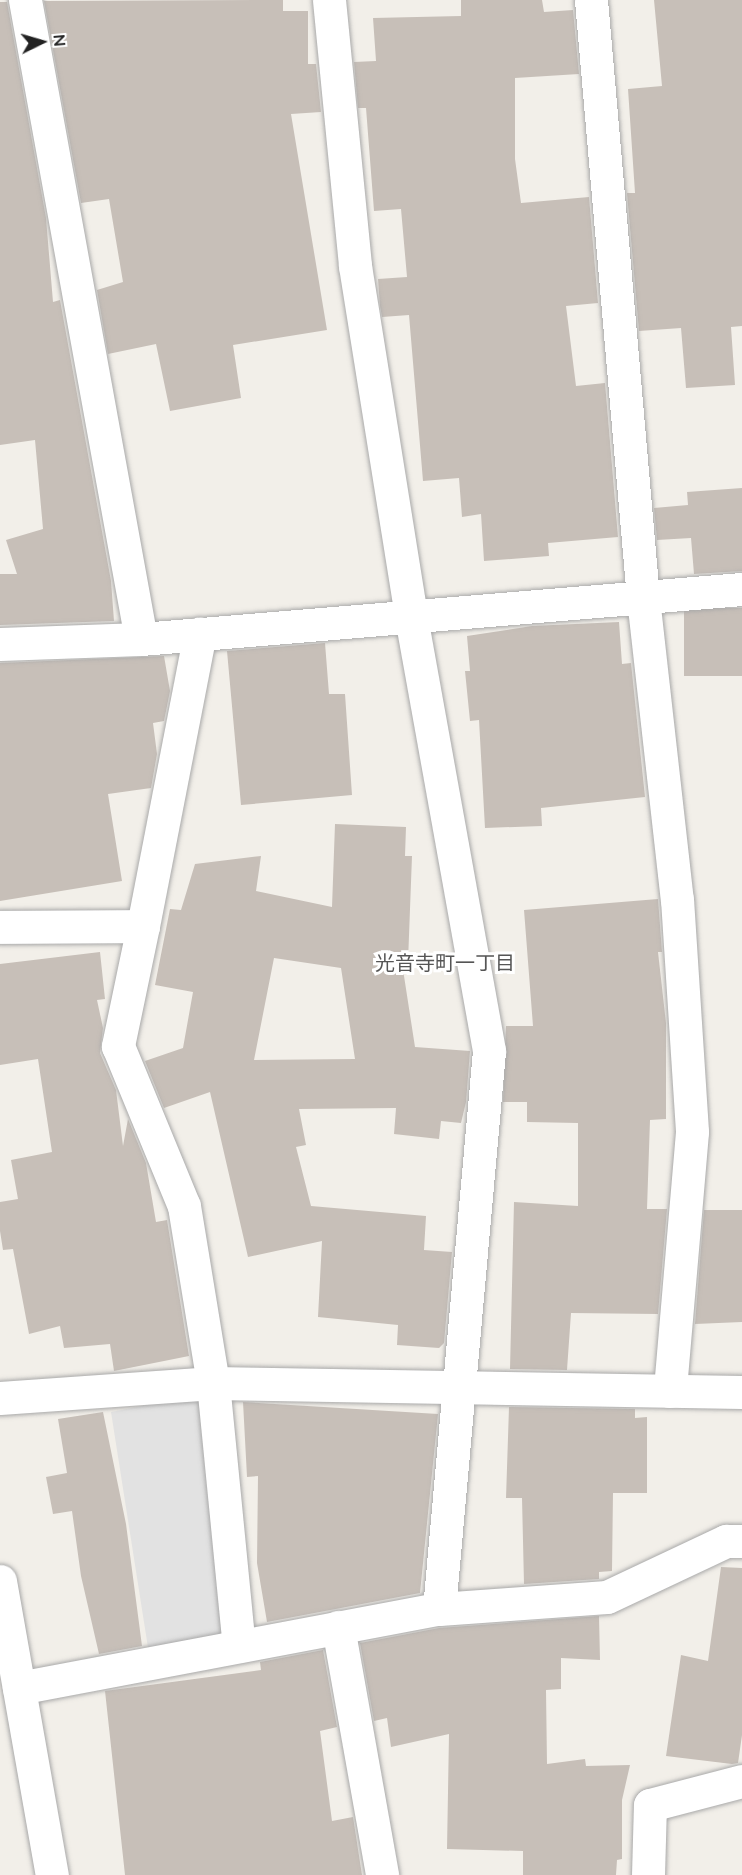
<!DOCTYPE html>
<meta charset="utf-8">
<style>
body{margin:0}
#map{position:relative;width:742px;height:1875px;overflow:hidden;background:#f2efe9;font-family:Lato,"Noto Sans JP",sans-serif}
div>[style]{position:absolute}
.parking>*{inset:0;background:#e2e2e2}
.building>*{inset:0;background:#c7bfb8;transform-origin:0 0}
.roads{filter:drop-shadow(0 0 2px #a9a9a9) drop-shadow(0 0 2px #a9a9a9)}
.minor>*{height:33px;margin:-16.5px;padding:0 16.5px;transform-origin:16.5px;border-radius:16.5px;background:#fff}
span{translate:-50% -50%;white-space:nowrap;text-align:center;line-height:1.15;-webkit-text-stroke:6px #fff;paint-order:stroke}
.neighbourhood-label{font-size:20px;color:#555}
.north{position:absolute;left:12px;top:12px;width:60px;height:60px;-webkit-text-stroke:4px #fff;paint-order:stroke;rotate:85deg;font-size:16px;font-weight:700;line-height:24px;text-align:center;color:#222}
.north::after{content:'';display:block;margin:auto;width:21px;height:27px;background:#222;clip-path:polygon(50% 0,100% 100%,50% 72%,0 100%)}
</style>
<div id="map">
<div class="parking">
<div style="clip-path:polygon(197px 1395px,206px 1408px,228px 1620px,216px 1640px,149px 1654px,111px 1412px)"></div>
</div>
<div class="building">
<div style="clip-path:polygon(283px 0,283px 11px,308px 11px,308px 64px,316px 64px,321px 112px,291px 114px,327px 330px,233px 345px,241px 398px,170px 411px,156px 344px,108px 354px,97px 290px,123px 282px,109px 199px,81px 203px,44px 1px)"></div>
<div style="clip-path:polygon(461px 0,542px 0,544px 12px,573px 10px,579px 74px,515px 78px,515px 159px,521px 203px,589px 197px,598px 303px,566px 306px,576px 386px,605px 383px,618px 537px,548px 543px,549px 556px,484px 561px,481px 514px,462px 517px,459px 478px,423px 481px,409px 315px,382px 317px,380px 306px,378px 279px,407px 277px,401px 209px,374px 211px,366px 108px,358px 108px,354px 62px,376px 61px,373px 18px,461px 16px)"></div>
<div style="clip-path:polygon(654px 0,742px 0,742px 326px,731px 327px,735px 385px,686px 388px,681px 328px,639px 331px,627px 193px,635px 193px,628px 89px,662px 86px)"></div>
<div style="clip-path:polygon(0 2px,7px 2px,46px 218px,53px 302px,60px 300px,111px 581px,114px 621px,0 625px,0 574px,17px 574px,6px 540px,43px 529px,35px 440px,0 445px)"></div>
<div style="clip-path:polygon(742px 488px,742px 571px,694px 574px,691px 538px,657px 540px,654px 508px,688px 505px,687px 492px)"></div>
<div style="left:742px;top:608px;width:68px;height:58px;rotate:90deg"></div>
<div style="clip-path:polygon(619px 622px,622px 664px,631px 663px,645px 797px,541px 808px,542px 826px,485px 828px,479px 720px,470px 721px,465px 671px,470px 671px,467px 636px,532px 626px)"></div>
<div style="clip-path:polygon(325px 643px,329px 694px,345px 694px,352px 795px,241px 805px,227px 651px)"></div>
<div style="clip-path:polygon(164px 656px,170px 691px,164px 721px,153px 723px,157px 754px,151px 788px,108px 794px,122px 881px,0 901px,0 663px)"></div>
<div style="clip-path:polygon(evenodd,335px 824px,406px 827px,405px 856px,412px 856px,408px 962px,402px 963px,415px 1047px,470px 1051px,466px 1102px,461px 1123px,441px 1121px,439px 1139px,394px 1134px,396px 1108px,299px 1109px,306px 1145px,296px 1147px,311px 1206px,426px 1216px,424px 1250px,452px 1252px,444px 1343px,439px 1348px,397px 1345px,398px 1325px,318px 1317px,322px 1241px,248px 1257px,210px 1092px,164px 1108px,145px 1061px,183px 1048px,193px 992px,155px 985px,170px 909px,181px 910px,195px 864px,261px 856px,256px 891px,332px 907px,335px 824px,274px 958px,341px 968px,355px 1059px,254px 1060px,274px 958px)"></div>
<div style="clip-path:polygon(658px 899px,662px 952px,658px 952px,666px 1023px,666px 1119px,650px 1120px,647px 1209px,667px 1209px,658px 1314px,571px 1313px,567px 1370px,510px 1369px,514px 1202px,578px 1206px,578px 1123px,527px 1122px,527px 1102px,503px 1102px,506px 1026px,533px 1026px,524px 910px)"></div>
<div style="clip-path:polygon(100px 952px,105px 999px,97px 1000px,103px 1028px,100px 1053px,116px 1090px,123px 1146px,128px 1119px,146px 1163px,156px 1222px,167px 1220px,189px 1356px,114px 1371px,110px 1344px,64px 1348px,60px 1326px,29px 1334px,13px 1249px,3px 1250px,0 1231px,0 1202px,18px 1199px,11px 1160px,52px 1152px,38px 1059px,0 1065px,0 964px)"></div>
<div style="clip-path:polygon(704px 1210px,742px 1210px,742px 1322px,695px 1324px)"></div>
<div style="clip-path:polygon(243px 1402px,438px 1414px,420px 1593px,267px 1622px,257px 1563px,258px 1476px,247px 1477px)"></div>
<div style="clip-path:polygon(509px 1407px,635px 1409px,635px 1418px,647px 1417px,647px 1493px,613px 1493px,612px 1571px,599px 1572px,599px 1579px,524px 1584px,522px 1498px,506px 1498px)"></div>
<div style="clip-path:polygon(103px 1412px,126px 1524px,142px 1646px,99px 1654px,81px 1576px,72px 1511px,53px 1514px,46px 1477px,67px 1473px,58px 1419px)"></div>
<div style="clip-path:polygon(721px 1567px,742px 1568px,742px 1735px,738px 1763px,732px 1764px,666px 1756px,681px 1655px,708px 1661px)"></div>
<div style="clip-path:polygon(599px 1616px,600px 1660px,561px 1658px,561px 1689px,546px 1690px,547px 1764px,585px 1759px,586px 1766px,630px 1765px,622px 1800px,622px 1859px,617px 1860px,616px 1875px,523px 1875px,523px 1851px,447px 1849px,449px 1734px,391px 1747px,387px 1718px,374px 1721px,360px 1643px,439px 1628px)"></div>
<div style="clip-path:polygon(323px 1650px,337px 1727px,320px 1731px,332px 1821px,353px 1817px,362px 1875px,125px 1875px,105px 1691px,261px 1670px,260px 1662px)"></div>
</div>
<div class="roads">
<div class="minor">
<div style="left:25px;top:0;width:649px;rotate:79.71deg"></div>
<div style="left:329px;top:0;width:267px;rotate:84.4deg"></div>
<div style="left:355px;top:266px;width:355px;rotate:80.9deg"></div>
<div style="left:411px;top:617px;width:441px;rotate:79.8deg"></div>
<div style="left:489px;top:1051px;width:560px;rotate:95.12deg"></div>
<div style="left:591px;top:0;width:600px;rotate:85.03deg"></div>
<div style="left:643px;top:598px;width:303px;rotate:83.6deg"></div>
<div style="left:677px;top:899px;width:233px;rotate:86.3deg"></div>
<div style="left:692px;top:1132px;width:260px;rotate:94.9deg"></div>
<div style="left:0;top:644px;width:141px;rotate:-2deg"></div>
<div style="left:141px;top:639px;width:603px;rotate:-4.76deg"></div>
<div style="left:143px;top:926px;width:123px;rotate:101.8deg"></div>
<div style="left:118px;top:1046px;width:173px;rotate:67.6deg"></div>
<div style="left:184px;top:1206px;width:179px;rotate:80.7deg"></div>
<div style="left:213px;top:1383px;width:264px;rotate:84.4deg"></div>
<div style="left:0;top:927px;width:143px;rotate:-0.4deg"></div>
<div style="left:143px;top:926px;width:298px;rotate:-79deg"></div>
<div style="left:0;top:1398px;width:214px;rotate:-4deg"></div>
<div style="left:213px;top:1383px;width:529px;rotate:0.97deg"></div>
<div style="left:0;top:1581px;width:299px;rotate:80deg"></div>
<div style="left:338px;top:1627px;width:252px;rotate:79.9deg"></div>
<div style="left:19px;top:1688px;width:427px;rotate:-10.7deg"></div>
<div style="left:439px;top:1609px;width:168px;rotate:-4.1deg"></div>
<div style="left:607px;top:1597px;width:132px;rotate:-25.2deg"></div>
<div style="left:726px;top:1541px;width:16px"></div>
<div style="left:648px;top:1875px;width:70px;rotate:-88.4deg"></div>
<div style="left:650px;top:1805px;width:95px;rotate:-14.6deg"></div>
</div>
</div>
<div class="neighbourhood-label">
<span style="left:445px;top:962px">光音寺町一丁目</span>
</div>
<div class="north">N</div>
</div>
